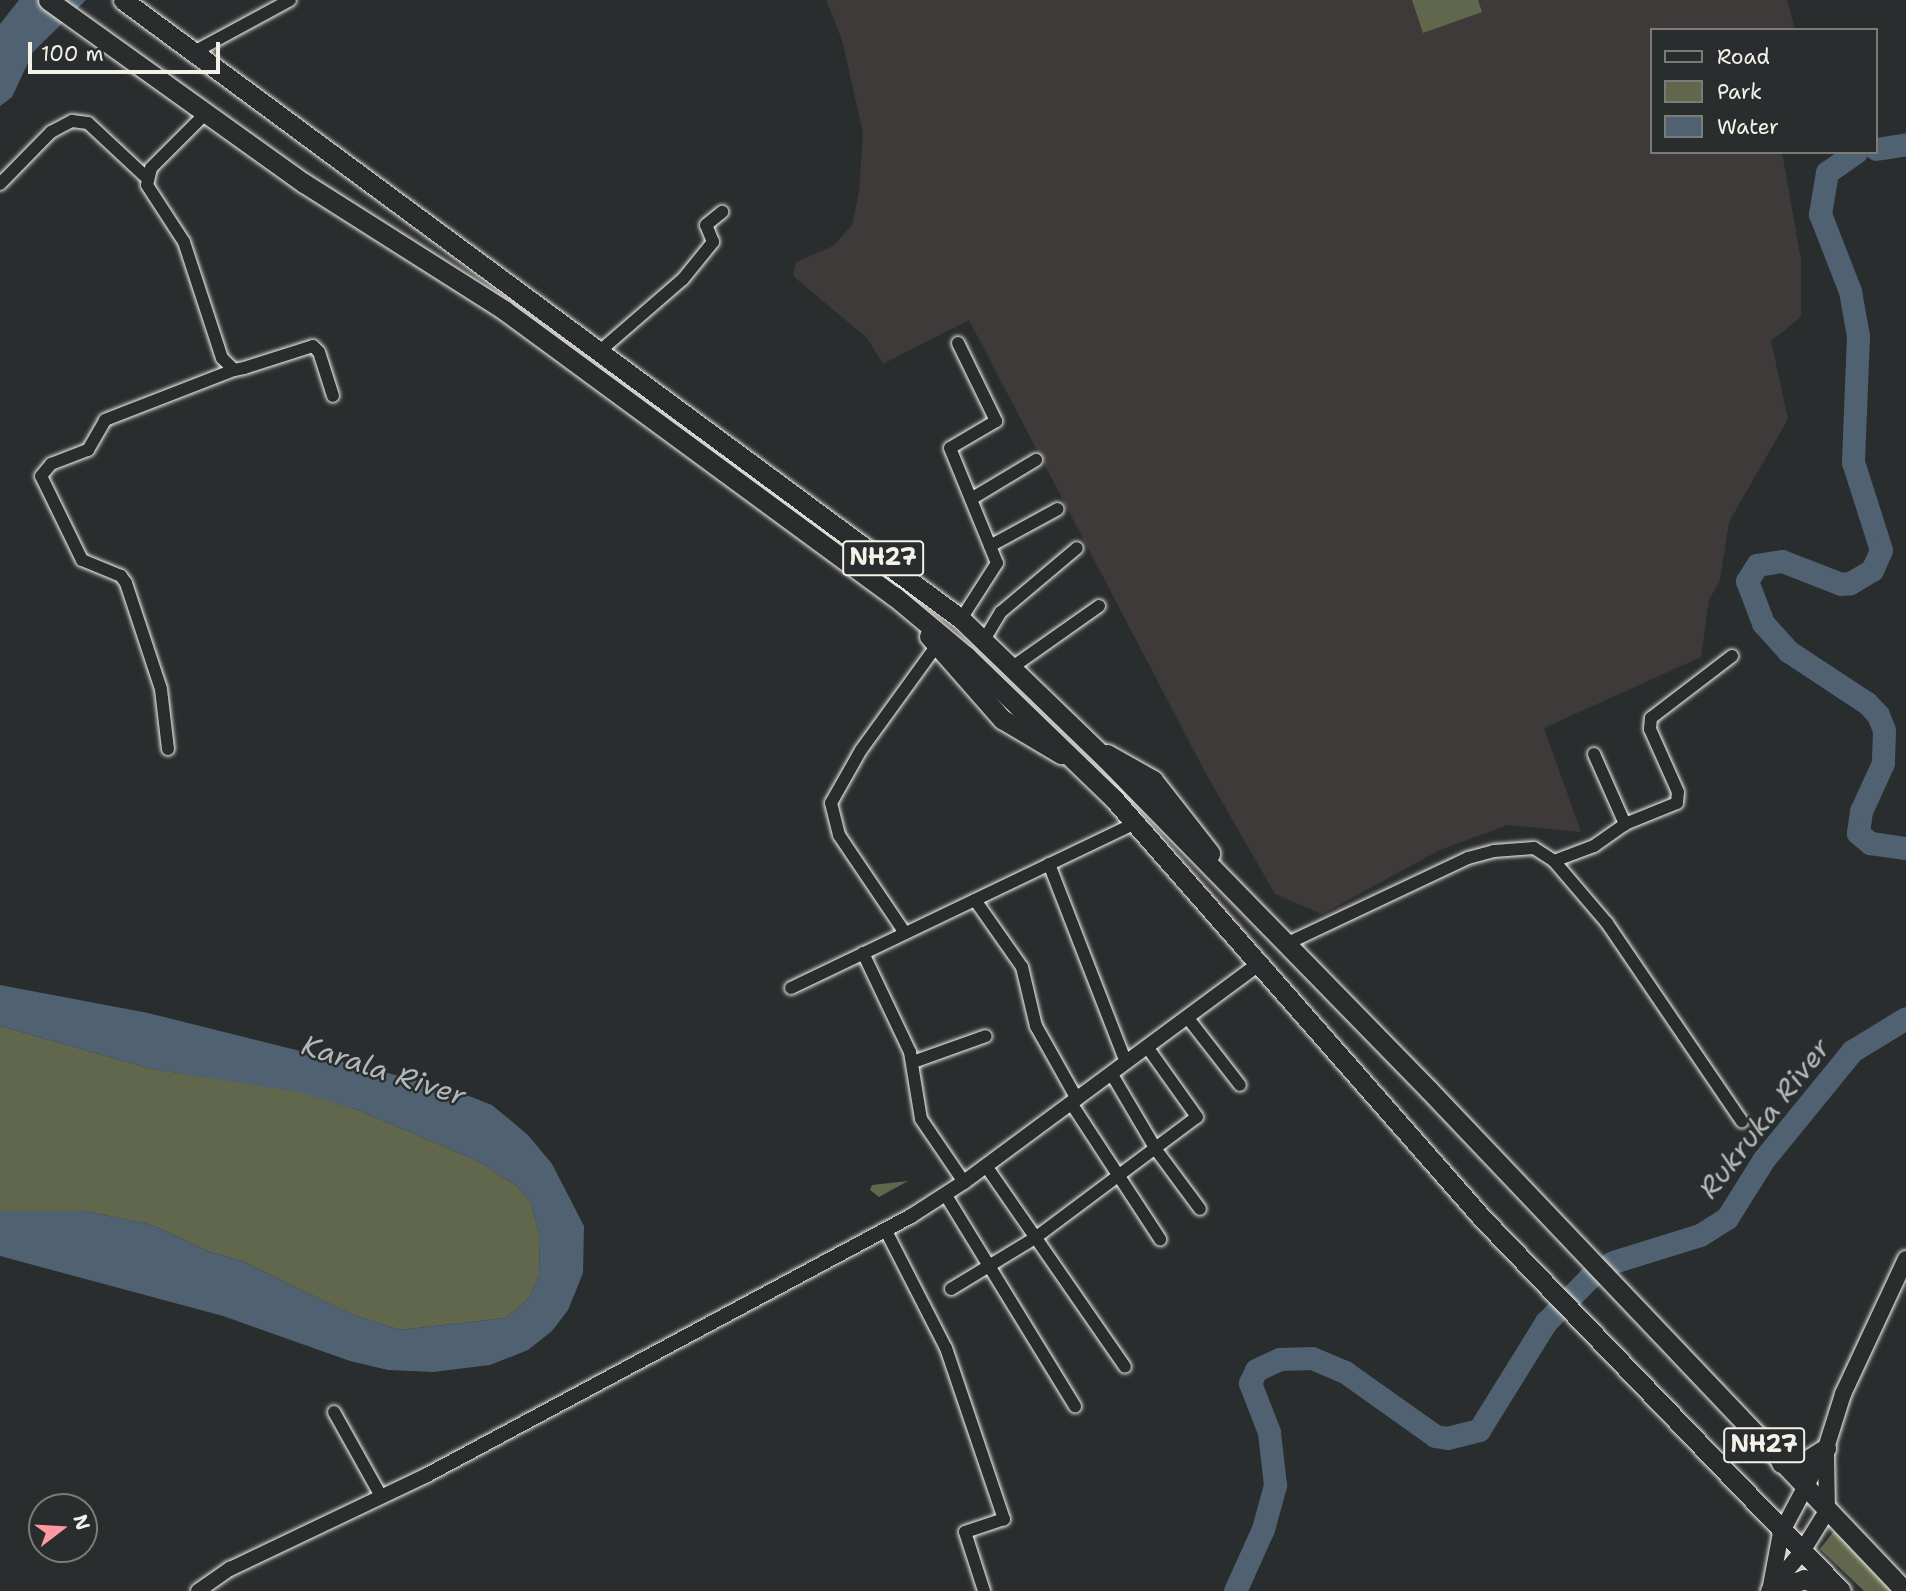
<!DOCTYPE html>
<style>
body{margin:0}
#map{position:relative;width:1906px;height:1591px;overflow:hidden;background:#2a2d2e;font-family:"Shantell Sans",sans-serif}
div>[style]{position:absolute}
.built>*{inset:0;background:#3e3a3a}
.green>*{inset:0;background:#61674c}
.water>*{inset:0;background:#506272}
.river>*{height:23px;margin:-11.5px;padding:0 11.5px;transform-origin:11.5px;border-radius:11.5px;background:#506272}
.roads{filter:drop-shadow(0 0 2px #f4f1e8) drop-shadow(0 0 2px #f4f1e8)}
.minor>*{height:12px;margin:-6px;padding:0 6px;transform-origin:6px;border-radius:6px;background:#2a2d2e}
.tertiary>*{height:14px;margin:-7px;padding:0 7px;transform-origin:7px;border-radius:7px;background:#2a2d2e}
.secondary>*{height:16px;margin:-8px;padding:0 8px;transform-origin:8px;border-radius:8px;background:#2a2d2e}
.trunk>*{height:19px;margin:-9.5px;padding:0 9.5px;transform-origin:9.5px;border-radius:9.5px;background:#2a2d2e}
span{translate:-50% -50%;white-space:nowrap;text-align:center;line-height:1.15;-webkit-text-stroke:5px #2a2d2e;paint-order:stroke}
.shield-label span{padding:2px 5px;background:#2a2d2e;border:2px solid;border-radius:5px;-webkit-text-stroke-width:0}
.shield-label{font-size:24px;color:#f4f1e8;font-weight:700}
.water-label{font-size:28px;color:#b2b8b9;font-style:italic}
.legend{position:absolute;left:1650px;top:28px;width:228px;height:126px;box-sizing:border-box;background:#2a2d2e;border:2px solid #7b7b78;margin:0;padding:9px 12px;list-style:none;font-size:21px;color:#f4f1e8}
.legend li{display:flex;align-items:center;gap:14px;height:35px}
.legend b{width:35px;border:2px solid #7b7b78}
.north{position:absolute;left:28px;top:1493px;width:70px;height:70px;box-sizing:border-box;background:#2a2d2e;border:2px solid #7b7b78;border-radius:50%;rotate:73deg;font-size:19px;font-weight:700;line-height:28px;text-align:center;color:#f4f1e8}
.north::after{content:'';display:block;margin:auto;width:24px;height:32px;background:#ff9aa2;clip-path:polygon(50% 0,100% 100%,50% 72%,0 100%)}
.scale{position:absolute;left:28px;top:42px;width:192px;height:32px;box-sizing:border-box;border:4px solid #f4f1e8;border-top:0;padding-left:9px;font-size:21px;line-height:24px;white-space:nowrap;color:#f4f1e8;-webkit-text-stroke:5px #2a2d2e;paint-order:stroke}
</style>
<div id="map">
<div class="built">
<div style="clip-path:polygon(826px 0,1787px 0,1795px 30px,1652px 30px,1652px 152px,1782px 152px,1801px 260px,1801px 317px,1771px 341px,1788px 419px,1729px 522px,1720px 580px,1709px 600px,1701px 657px,1544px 728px,1581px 832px,1507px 825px,1440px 850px,1322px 914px,1275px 894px,1205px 772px,969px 320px,883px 364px,867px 338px,793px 276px,796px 262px,833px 246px,852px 225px,859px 192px,863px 133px,842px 40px)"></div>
</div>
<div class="green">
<div style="clip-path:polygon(1412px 0,1478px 0,1482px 12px,1423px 33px)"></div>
<div style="clip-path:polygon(0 1026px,152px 1069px,299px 1091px,358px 1110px,478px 1161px,517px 1186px,531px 1203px,540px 1237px,539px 1274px,530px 1297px,506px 1318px,400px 1330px,351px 1314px,242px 1261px,210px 1252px,152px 1225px,85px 1211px,0 1211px)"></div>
<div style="clip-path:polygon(908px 1181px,879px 1197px,870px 1190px,872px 1185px)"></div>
<div style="clip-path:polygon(1834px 1531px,1897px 1591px,1864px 1591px,1820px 1549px)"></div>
</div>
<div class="water">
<div style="clip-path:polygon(19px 0,86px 0,33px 52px,12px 97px,0 106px,0 24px)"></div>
<div style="clip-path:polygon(0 985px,148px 1013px,451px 1089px,492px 1105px,528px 1135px,552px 1164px,584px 1226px,583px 1273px,568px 1310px,552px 1331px,528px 1350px,490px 1365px,433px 1372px,388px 1370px,350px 1361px,223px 1316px,0 1256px,0 1211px,85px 1211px,152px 1225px,210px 1252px,242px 1261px,351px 1314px,400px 1330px,506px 1318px,530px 1297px,539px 1274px,540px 1237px,531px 1203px,517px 1186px,478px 1161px,358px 1110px,299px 1092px,152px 1069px,0 1026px)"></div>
</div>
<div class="river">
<div style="left:1876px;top:149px;width:30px;rotate:-9deg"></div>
<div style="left:1856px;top:152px;width:35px;rotate:145deg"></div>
<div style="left:1827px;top:172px;width:43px;rotate:99.5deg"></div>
<div style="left:1820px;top:214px;width:83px;rotate:68.7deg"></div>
<div style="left:1850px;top:291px;width:46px;rotate:79.9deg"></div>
<div style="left:1858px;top:336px;width:126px;rotate:92.3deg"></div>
<div style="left:1853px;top:462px;width:92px;rotate:72.3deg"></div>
<div style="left:1881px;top:550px;width:22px;rotate:114deg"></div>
<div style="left:1872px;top:570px;width:26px;rotate:149deg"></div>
<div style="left:1850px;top:583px;width:9px;rotate:174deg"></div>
<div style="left:1841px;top:584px;width:63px;rotate:-158.7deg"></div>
<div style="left:1782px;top:561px;width:25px;rotate:171deg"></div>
<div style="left:1757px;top:565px;width:19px;rotate:122deg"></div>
<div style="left:1747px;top:581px;width:45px;rotate:69.1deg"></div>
<div style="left:1763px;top:623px;width:38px;rotate:48deg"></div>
<div style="left:1788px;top:651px;width:95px;rotate:33.4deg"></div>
<div style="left:1867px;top:703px;width:16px;rotate:47deg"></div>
<div style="left:1878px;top:715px;width:16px;rotate:68deg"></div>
<div style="left:1884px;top:730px;width:33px;rotate:92deg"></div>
<div style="left:1883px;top:763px;width:53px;rotate:114.6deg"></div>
<div style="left:1861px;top:811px;width:22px;rotate:98deg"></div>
<div style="left:1858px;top:833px;width:16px;rotate:40deg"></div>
<div style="left:1870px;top:843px;width:36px;rotate:8deg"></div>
<div style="left:1235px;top:1591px;width:68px;rotate:-65.7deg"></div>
<div style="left:1263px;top:1529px;width:46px;rotate:-74.7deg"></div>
<div style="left:1275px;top:1485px;width:53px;rotate:-96.5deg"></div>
<div style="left:1269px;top:1432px;width:53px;rotate:-111.2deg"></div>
<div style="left:1250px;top:1383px;width:14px;rotate:-65deg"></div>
<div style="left:1256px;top:1370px;width:26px;rotate:-25deg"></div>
<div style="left:1280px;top:1359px;width:32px;rotate:-2deg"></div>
<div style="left:1312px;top:1358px;width:36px;rotate:23deg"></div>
<div style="left:1345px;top:1372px;width:110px;rotate:35.4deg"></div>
<div style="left:1435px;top:1436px;width:12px;rotate:9deg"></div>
<div style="left:1447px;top:1438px;width:33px;rotate:-14deg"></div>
<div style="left:1479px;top:1430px;width:127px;rotate:-58.2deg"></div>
<div style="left:1546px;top:1322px;width:63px;rotate:-45.6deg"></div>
<div style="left:1590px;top:1277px;width:27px;rotate:-33deg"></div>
<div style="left:1613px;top:1262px;width:91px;rotate:-17.2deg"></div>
<div style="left:1700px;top:1235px;width:32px;rotate:-32deg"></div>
<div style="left:1727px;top:1218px;width:70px;rotate:-57.9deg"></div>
<div style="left:1764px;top:1159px;width:139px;rotate:-50.8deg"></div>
<div style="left:1852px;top:1051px;width:63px;rotate:-31.4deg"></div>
</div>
<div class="roads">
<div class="minor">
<div style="left:194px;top:52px;width:109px;rotate:-28.4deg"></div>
<div style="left:205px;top:114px;width:76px;rotate:135deg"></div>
<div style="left:151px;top:168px;width:17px;rotate:103deg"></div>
<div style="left:147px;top:185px;width:68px;rotate:57deg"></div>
<div style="left:184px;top:242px;width:122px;rotate:71.9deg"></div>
<div style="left:222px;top:358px;width:17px;rotate:45deg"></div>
<div style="left:234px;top:370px;width:10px;rotate:-11deg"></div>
<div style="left:244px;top:368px;width:72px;rotate:-17.7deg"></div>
<div style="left:313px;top:346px;width:8px;rotate:45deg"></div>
<div style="left:319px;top:352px;width:46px;rotate:72.3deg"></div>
<div style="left:0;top:184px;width:73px;rotate:-45.6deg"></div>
<div style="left:51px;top:132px;width:24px;rotate:-28deg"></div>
<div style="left:72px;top:121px;width:16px;rotate:7deg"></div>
<div style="left:88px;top:123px;width:81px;rotate:43deg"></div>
<div style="left:958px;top:343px;width:87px;rotate:64deg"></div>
<div style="left:996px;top:421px;width:53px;rotate:149.6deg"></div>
<div style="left:950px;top:448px;width:124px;rotate:67.8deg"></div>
<div style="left:997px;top:563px;width:67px;rotate:122.7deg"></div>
<div style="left:601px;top:350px;width:108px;rotate:-40.9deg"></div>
<div style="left:683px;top:279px;width:48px;rotate:-51deg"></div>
<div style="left:713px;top:242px;width:18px;rotate:-112deg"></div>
<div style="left:706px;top:225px;width:21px;rotate:-39deg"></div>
<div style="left:971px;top:499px;width:76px;rotate:-31deg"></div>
<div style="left:990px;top:546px;width:77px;rotate:-28.6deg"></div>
<div style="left:984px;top:640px;width:33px;rotate:-59deg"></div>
<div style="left:1001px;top:612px;width:99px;rotate:-40.1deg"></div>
<div style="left:1014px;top:666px;width:104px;rotate:-35.2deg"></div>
<div style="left:168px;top:749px;width:60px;rotate:-96.7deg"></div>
<div style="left:161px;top:689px;width:112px;rotate:-108.3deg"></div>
<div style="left:126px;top:583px;width:9px;rotate:-126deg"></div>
<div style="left:121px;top:576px;width:42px;rotate:-157.7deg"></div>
<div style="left:82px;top:560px;width:93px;rotate:-116deg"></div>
<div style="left:41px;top:476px;width:16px;rotate:-50deg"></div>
<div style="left:51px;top:464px;width:40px;rotate:-21deg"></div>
<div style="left:88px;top:450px;width:34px;rotate:-60deg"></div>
<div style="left:105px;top:420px;width:138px;rotate:-21.2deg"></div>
<div style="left:1594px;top:754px;width:77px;rotate:66.1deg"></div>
<div style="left:1554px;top:861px;width:82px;rotate:49.5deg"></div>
<div style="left:1607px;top:923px;width:240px;rotate:55.8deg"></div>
<div style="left:1049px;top:864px;width:213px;rotate:68.8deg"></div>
<div style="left:975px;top:900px;width:82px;rotate:55deg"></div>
<div style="left:1022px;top:967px;width:61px;rotate:76.7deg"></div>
<div style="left:1036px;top:1026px;width:84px;rotate:60.7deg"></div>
<div style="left:905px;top:933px;width:118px;rotate:-124deg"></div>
<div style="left:839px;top:835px;width:33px;rotate:-104deg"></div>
<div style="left:831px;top:803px;width:61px;rotate:-60.5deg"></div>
<div style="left:861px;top:750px;width:130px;rotate:-54.1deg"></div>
<div style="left:1286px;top:944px;width:201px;rotate:-25.3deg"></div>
<div style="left:1468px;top:858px;width:27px;rotate:-15deg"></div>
<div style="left:1494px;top:851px;width:40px;rotate:-4.3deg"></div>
<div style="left:1534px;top:848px;width:24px;rotate:33deg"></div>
<div style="left:1554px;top:861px;width:43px;rotate:-20.6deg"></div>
<div style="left:1594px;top:846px;width:38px;rotate:-35deg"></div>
<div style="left:1625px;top:824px;width:56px;rotate:-22deg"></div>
<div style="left:1677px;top:803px;width:11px;rotate:-85deg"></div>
<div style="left:1678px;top:792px;width:69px;rotate:-114deg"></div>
<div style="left:1650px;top:729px;width:11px;rotate:-85deg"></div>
<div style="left:1651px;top:718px;width:102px;rotate:-37.4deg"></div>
<div style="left:863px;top:953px;width:110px;rotate:64.6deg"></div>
<div style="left:910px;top:1052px;width:68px;rotate:80.7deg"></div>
<div style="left:921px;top:1119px;width:76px;rotate:55.7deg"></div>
<div style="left:791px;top:988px;width:382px;rotate:-25.6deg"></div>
<div style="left:1187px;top:1017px;width:86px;rotate:52.1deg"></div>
<div style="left:913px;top:1062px;width:77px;rotate:-19.6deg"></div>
<div style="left:1111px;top:1073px;width:91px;rotate:59.5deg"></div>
<div style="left:1157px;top:1151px;width:72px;rotate:53.4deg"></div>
<div style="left:1071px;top:1103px;width:163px;rotate:56.8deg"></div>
<div style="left:986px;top:1166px;width:244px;rotate:55.3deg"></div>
<div style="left:945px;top:1194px;width:249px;rotate:58.5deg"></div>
<div style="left:886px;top:1231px;width:131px;rotate:62.9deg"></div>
<div style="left:946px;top:1348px;width:181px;rotate:71.3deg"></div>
<div style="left:1004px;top:1519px;width:41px;rotate:161.6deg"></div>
<div style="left:965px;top:1532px;width:62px;rotate:72.1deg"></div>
<div style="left:951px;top:1289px;width:98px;rotate:-31.3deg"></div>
<div style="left:1035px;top:1238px;width:202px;rotate:-36.8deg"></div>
<div style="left:1197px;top:1117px;width:86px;rotate:-125.5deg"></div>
<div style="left:334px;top:1412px;width:96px;rotate:60.8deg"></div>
</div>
<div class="tertiary">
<div style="left:198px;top:1591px;width:39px;rotate:-35deg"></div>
<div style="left:230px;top:1569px;width:218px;rotate:-25.5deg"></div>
<div style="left:427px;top:1475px;width:549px;rotate:-28.15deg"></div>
<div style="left:911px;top:1216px;width:63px;rotate:-32.7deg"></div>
<div style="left:964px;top:1182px;width:367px;rotate:-36.5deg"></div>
</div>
<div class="secondary">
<div style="left:1771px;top:1589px;width:47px;rotate:-50.2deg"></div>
<div style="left:1801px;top:1553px;width:49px;rotate:-58.2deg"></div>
<div style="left:1827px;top:1511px;width:60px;rotate:-91deg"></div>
<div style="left:1770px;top:1591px;width:59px;rotate:-79.3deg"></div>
<div style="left:1781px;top:1533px;width:96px;rotate:-62.1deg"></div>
<div style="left:1826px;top:1448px;width:57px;rotate:-72.5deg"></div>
<div style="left:1843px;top:1394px;width:149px;rotate:-65deg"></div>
</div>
<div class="trunk">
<div style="left:48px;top:0;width:315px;rotate:35.6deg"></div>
<div style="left:304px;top:183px;width:237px;rotate:32.4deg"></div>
<div style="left:504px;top:310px;width:484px;rotate:36.3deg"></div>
<div style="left:894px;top:596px;width:94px;rotate:39.8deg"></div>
<div style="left:966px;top:656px;width:204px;rotate:44deg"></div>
<div style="left:1113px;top:798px;width:560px;rotate:48.69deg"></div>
<div style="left:1483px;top:1219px;width:516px;rotate:46.1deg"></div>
<div style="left:123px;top:0;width:1042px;rotate:36.45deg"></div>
<div style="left:961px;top:619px;width:202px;rotate:44deg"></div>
<div style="left:1106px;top:759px;width:462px;rotate:45.7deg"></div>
<div style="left:1429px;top:1090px;width:691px;rotate:46.47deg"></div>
<div style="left:929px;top:636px;width:111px;rotate:48.7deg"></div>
<div style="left:1002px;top:719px;width:69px;rotate:30.7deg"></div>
<div style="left:1107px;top:754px;width:53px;rotate:29.5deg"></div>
<div style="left:1153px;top:780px;width:93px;rotate:52deg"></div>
<div style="left:1781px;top:1463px;width:18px;rotate:6deg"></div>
<div style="left:1799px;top:1465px;width:32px;rotate:-32deg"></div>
<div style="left:1770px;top:1591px;width:36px;rotate:-19deg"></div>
<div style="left:1804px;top:1579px;width:31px;rotate:22deg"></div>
</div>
</div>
<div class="shield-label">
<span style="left:883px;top:558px">NH27</span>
<span style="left:1764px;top:1445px">NH27</span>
</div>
<div class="water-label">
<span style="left:384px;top:1070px;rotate:18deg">Karala River</span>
<span style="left:1764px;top:1118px;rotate:-52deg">Rukruka River</span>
</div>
<ul class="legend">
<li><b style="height:9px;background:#2a2d2e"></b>Road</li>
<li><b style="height:19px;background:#61674c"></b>Park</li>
<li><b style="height:19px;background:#506272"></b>Water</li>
</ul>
<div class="north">N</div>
<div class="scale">100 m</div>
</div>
